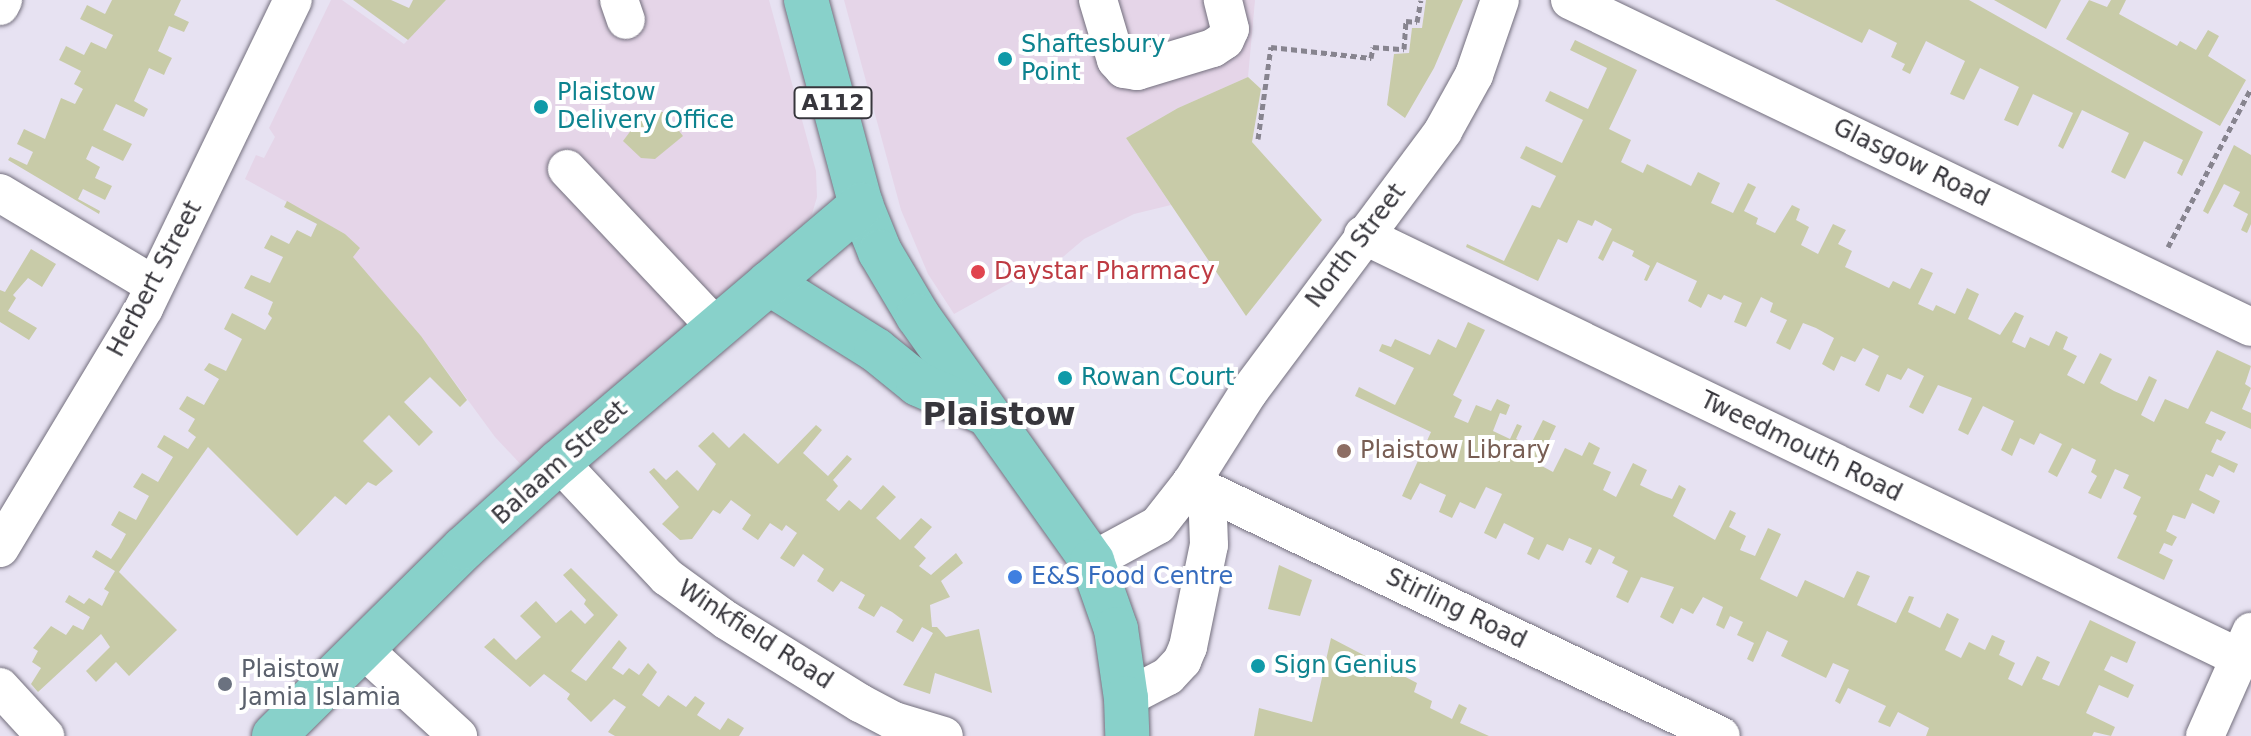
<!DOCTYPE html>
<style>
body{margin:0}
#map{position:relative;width:2251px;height:736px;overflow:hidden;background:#e7e2f2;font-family:"DejaVu Sans",sans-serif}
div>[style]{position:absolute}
.commercial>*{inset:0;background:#e5d5e8}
.green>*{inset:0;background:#c8cba8}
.path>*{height:5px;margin-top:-2.5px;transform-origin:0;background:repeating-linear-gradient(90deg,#87848f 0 6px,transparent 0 10px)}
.roads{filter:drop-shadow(0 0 2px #736f7d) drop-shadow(0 0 2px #736f7d)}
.minor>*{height:38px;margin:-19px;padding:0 19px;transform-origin:19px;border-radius:19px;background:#fff}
.major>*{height:44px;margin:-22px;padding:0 22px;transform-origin:22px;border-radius:22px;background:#88d1ca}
.dots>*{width:22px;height:22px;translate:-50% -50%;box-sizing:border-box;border:4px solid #fff;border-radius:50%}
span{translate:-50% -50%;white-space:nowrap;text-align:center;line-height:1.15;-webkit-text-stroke:8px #fff;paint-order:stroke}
.shield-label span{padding:2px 6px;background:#fff;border:2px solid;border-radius:6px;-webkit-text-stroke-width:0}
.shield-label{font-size:22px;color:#37363c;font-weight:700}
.culture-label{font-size:24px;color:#0d838f}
.left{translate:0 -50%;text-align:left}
.street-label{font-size:24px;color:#37363c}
.health-label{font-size:24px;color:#be3a42}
.education-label{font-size:24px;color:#785e54}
.shop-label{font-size:24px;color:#366cbe}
.worship-label{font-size:24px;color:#5b616d}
.district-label{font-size:32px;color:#37363c;font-weight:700}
</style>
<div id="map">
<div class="commercial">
<div style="clip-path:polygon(331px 0,342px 0,404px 44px,446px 0,769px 0,816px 171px,817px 197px,812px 214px,801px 228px,525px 469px,495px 437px,421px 336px,352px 257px,359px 248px,345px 234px,245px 179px,256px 155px,264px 158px,275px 137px,269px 128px)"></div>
<div style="clip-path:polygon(844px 0,1255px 0,1248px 77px,1178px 108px,1126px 138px,1171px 205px,1134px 214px,1084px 239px,1057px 262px,1055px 258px,954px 314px,928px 274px,901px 210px)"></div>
</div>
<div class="green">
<div style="clip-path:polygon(112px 0,181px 0,174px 15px,189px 22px,184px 32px,169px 26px,158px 51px,172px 58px,167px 68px,164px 75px,149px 68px,134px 101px,148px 109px,144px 117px,116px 104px,103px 130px,132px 144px,123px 161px,92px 146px,86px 159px,100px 167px,95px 178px,112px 186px,105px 200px,83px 189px,78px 199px,100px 211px,99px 214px,8px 160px,10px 157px,27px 165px,33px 152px,17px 144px,24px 129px,45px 139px,61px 98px,75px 104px,83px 89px,74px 84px,81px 71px,59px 60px,66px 46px,84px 55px,91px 42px,106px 49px,113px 35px,80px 19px,87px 5px,105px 14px)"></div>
<div style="clip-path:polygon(353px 0,391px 0,409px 8px,413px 0,446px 0,408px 40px)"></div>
<div style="clip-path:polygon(1426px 0,1463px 0,1434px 68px,1405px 118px,1387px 105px,1394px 54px,1409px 53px,1412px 28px,1422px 28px)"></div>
<div style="clip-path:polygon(1775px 0,1969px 0,2203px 132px,2182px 176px,2177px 173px,2183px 160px,2144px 141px,2125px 179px,2111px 172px,2129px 133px,2082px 110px,2063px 149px,2058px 146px,2073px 113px,2033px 94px,2018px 126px,2004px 120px,2019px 87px,1980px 68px,1964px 100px,1950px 94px,1965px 61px,1926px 41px,1910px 74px,1902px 70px,1905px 64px,1891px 57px,1897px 43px,1869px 29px,1862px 43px)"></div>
<div style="clip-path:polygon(1994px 0,2061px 0,2046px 29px)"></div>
<div style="clip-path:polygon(2089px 0,2107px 7px,2111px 0,2126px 0,2119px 14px,2177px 46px,2180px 41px,2196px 50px,2208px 30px,2219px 36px,2208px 56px,2246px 80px,2220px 126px,2066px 39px)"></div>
<div style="clip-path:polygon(1575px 40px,1637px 70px,1609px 129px,1631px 140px,1621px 162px,1643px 173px,1647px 164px,1691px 186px,1698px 172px,1720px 183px,1711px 203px,1733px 213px,1748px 183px,1756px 187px,1744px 211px,1758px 218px,1756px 224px,1775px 233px,1792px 205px,1800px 209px,1796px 220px,1809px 227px,1801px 245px,1818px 254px,1833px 224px,1846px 230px,1838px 244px,1852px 251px,1845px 267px,1889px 288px,1893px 281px,1910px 289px,1921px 268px,1933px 273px,1918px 304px,1933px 311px,1936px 305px,1955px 314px,1967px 288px,1979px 294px,1968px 319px,2000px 335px,2015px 312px,2024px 316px,2012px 342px,2025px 348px,2030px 337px,2049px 346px,2056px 331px,2068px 337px,2063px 349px,2077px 356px,2067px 375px,2084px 384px,2100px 353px,2112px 359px,2100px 383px,2114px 391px,2137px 401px,2149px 376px,2157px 380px,2141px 415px,2154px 422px,2165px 399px,2188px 409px,2217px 350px,2251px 366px,2245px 384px,2251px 388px,2242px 409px,2251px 413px,2251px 429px,2211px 411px,2205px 423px,2226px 432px,2221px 441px,2217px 439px,2211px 452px,2238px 464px,2234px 473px,2219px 465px,2213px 477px,2206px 474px,2199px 490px,2220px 501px,2214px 514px,2192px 503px,2185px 519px,2173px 515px,2166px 531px,2177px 537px,2172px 546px,2164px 543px,2159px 553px,2173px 560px,2164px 580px,2117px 558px,2137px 516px,2133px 514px,2141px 497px,2123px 488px,2129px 475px,2115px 469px,2101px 499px,2088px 493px,2097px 476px,2091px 472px,2096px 460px,2072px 448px,2057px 477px,2048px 472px,2062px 444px,2040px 433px,2034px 445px,2020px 438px,2012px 456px,2001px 450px,2014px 421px,1983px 406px,1968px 435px,1958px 430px,1972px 398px,1938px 385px,1923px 414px,1909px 407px,1924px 376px,1908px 368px,1901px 380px,1887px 374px,1879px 392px,1865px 385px,1879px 356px,1863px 348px,1855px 362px,1841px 356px,1834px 371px,1822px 364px,1834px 338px,1816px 328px,1803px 323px,1790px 350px,1776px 343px,1787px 320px,1770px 312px,1773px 303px,1761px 297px,1746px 327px,1734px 322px,1742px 303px,1724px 295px,1721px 300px,1708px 294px,1701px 308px,1688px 301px,1697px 281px,1657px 262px,1647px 281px,1644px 280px,1650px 266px,1632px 256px,1634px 251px,1613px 241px,1603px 261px,1598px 258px,1612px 229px,1595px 220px,1592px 226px,1578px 220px,1567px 243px,1558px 239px,1538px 281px,1466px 247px,1467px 244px,1504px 261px,1532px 205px,1540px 208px,1556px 176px,1520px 158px,1526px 146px,1562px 163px,1583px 120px,1545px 101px,1550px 91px,1588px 109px,1607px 68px,1570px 50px)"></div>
<div style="clip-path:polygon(1248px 77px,1261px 89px,1252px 142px,1322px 220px,1246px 316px,1126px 138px,1178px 108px)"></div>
<div style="clip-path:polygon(664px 112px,683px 136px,655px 159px,641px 158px,623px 141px,644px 113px)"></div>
<div style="clip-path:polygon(2234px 145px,2251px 155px,2251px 224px,2247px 233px,2241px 230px,2248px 214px,2233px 206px,2240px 192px,2224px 184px,2208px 214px,2203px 211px)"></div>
<div style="clip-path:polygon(287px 201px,345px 234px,360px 248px,353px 257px,421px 336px,467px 400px,460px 407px,430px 377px,404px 402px,433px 432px,419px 446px,389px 415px,363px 441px,393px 471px,376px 486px,368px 482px,346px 505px,335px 496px,297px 536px,208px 447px,119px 572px,177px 630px,129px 676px,116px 662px,96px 682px,86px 671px,110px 647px,101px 634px,38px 692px,31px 684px,41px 668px,32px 662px,38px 651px,33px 648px,51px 626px,66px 635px,73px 625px,83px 630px,90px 617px,65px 602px,69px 595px,84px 604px,89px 598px,102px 606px,109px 592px,104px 589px,115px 571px,92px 557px,96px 550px,111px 559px,119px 547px,126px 534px,111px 525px,119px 511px,136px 520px,149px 496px,133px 487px,142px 473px,158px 482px,173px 457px,157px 447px,164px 435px,188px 449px,196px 437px,188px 431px,195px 419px,179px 409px,187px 396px,204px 405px,219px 379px,204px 370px,209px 363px,226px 371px,242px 339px,224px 329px,232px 313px,265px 330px,272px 318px,268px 314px,273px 302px,244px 288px,251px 275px,270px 283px,283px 257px,264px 248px,271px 235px,289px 244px,297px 230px,311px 237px,317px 224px,284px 207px)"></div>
<div style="clip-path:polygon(31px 249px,56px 264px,42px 287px,28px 278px,13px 295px,16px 298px,8px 311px,37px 328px,29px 340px,0 322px,0 290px,5px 292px)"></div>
<div style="clip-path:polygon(1468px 322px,1485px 330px,1453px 395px,1462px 400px,1454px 417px,1468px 423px,1476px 405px,1491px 411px,1497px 399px,1510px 405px,1506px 415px,1500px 413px,1493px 431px,1510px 439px,1517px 424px,1522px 426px,1516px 439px,1530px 446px,1543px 420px,1556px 426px,1538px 464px,1553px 472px,1565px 448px,1582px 456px,1589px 442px,1600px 448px,1593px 464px,1611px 472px,1603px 490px,1616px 497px,1633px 463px,1647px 470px,1640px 485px,1656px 493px,1672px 499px,1679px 485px,1686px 489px,1673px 516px,1715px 540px,1730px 510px,1736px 513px,1729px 527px,1746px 536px,1740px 550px,1755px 556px,1768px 528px,1781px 534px,1760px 579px,1797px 597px,1805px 580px,1844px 598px,1857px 571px,1870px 576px,1857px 605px,1896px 623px,1909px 596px,1914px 597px,1908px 612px,1940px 628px,1947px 613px,1959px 619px,1945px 650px,1961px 658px,1969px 642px,1985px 650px,1992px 635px,2005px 641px,1999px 655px,2015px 663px,2008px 679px,2022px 686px,2037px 656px,2050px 662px,2042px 679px,2059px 686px,2090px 620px,2136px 642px,2127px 663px,2111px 656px,2104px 670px,2134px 685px,2128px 698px,2099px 685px,2086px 713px,2115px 727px,2111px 736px,2094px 732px,2092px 736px,1926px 736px,1929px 728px,1898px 712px,1890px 727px,1878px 722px,1886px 706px,1848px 688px,1840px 704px,1835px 701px,1849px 670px,1833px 663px,1826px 678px,1781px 656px,1788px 641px,1767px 631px,1753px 662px,1747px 659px,1754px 643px,1737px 635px,1743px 622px,1730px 616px,1724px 629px,1716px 625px,1723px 607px,1703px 597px,1693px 614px,1681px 608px,1673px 624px,1660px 617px,1674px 587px,1641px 577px,1628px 603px,1616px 597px,1628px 571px,1612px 563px,1615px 557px,1599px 549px,1591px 565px,1585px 562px,1592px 548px,1569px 538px,1563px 551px,1547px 544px,1539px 560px,1527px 554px,1534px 538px,1504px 523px,1496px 539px,1484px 533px,1502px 494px,1486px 487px,1475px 509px,1460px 502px,1452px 518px,1439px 512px,1446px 495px,1420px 483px,1411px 500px,1402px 496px,1431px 432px,1355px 396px,1359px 387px,1395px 405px,1414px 368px,1379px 351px,1382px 344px,1391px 347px,1395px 339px,1430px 355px,1438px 339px,1456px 348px)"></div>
<div style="clip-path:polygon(816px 425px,822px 430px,803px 453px,828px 476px,847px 455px,852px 459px,833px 480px,838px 486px,826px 500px,839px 511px,849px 500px,861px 510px,883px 485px,896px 497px,876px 518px,900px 540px,921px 518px,932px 527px,914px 547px,926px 558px,919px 566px,931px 575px,956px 553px,963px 563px,941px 581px,950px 597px,930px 605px,932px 627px,937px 627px,946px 637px,979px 629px,992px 693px,935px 673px,930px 694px,903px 685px,933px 633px,922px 627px,913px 642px,896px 632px,903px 620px,892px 612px,881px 606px,874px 617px,858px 608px,865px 595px,841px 581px,833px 592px,817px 581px,824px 569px,803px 554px,794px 567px,780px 558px,797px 533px,786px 525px,782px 531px,770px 523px,758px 540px,742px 529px,751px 515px,731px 500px,720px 514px,713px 510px,692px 539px,680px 540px,662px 524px,679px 507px,649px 472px,654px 468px,666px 480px,677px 470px,698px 491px,716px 464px,698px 446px,713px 432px,729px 448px,744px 433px,778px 464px)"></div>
<div style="clip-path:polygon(1279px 565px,1312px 580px,1300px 616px,1268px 609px)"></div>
<div style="clip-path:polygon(571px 568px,618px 615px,571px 671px,586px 681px,619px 640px,627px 648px,612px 668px,623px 675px,629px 668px,639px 675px,648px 663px,657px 672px,642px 695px,659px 707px,668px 695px,686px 707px,695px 696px,705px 703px,697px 715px,720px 730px,728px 718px,744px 728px,739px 736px,615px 736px,608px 732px,626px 707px,614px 699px,591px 722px,567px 699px,570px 694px,544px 674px,530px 687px,484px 647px,494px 638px,516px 660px,541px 637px,520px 616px,536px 601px,556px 623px,571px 610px,585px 624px,594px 615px,584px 604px,586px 600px,563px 575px)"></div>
<div style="clip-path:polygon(1331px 638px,1417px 683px,1414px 692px,1432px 701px,1430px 708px,1452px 719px,1459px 704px,1467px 708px,1460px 723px,1489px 736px,1254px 736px,1259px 708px,1312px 722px)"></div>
</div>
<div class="path">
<div style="left:1258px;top:139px;width:93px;rotate:-82deg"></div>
<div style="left:1271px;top:47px;width:101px;rotate:6.3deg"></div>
<div style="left:1371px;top:58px;width:11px;rotate:-80deg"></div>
<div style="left:1373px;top:47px;width:31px;rotate:4deg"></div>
<div style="left:1404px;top:49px;width:28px;rotate:-86deg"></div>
<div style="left:1406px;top:21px;width:11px;rotate:5deg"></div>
<div style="left:1417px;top:22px;width:22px;rotate:-80deg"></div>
<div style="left:2168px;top:247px;width:179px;rotate:-62.4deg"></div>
</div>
<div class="roads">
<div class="minor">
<div style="left:619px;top:0;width:21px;rotate:71deg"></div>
<div style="left:1098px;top:0;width:63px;rotate:73.3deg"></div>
<div style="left:1116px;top:60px;width:12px;rotate:48deg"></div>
<div style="left:1124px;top:69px;width:13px;rotate:9deg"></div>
<div style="left:1137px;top:71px;width:79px;rotate:-16.8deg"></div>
<div style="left:1213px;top:48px;width:14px;rotate:-34deg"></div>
<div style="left:1225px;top:40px;width:12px;rotate:-66deg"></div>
<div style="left:1230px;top:29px;width:30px;rotate:-104deg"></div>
<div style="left:1570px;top:0;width:755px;rotate:25.65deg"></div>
<div style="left:0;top:6px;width:7px;rotate:-63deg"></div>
<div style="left:567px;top:169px;width:219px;rotate:46.7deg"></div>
<div style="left:0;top:193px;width:179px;rotate:30.9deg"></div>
<div style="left:1363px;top:235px;width:974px;rotate:25.75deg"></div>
<div style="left:559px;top:462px;width:158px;rotate:46.8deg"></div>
<div style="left:667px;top:577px;width:73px;rotate:36.1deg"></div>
<div style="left:726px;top:620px;width:158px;rotate:31.8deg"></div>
<div style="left:860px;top:703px;width:38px;rotate:28deg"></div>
<div style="left:894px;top:721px;width:52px;rotate:16.7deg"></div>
<div style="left:1191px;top:483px;width:587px;rotate:25.52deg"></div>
<div style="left:0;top:548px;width:280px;rotate:-59deg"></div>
<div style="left:144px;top:308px;width:342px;rotate:-64.2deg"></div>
<div style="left:1092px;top:561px;width:75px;rotate:-28.6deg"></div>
<div style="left:1158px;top:525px;width:53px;rotate:-51.8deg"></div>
<div style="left:1191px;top:483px;width:107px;rotate:-57.7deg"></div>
<div style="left:1248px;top:393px;width:327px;rotate:-53.3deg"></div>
<div style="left:1443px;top:131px;width:64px;rotate:-61deg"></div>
<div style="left:1474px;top:75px;width:79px;rotate:-70.9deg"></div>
<div style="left:363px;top:649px;width:129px;rotate:42.5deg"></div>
<div style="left:0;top:687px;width:67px;rotate:47.4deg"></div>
<div style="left:1126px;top:698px;width:47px;rotate:-27.6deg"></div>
<div style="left:1168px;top:676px;width:21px;rotate:-47deg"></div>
<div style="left:1182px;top:661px;width:15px;rotate:-67deg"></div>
<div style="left:1188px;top:647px;width:104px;rotate:-78.4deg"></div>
<div style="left:1209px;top:545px;width:38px;rotate:-92deg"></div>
<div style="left:1208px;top:507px;width:29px;rotate:-125deg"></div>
<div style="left:2205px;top:736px;width:114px;rotate:-66.1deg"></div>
</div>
<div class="major">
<div style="left:806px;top:0;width:212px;rotate:75deg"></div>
<div style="left:861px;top:205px;width:51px;rotate:68deg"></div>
<div style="left:880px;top:252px;width:74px;rotate:59.3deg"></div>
<div style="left:918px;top:316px;width:301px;rotate:54.6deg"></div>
<div style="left:1092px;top:561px;width:72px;rotate:70.6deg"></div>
<div style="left:1116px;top:629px;width:70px;rotate:81.8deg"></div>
<div style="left:1126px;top:698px;width:38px;rotate:88deg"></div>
<div style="left:769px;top:283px;width:126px;rotate:32.1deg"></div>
<div style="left:876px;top:350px;width:54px;rotate:39deg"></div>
<div style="left:918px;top:384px;width:75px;rotate:23.5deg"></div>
<div style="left:274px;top:736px;width:267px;rotate:-44.7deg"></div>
<div style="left:464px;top:548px;width:128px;rotate:-42.2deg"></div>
<div style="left:559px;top:462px;width:397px;rotate:-40.4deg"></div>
</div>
</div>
<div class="dots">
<div style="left:1005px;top:59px;background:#0f9aa8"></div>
<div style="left:541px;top:107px;background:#0f9aa8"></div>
<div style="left:978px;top:272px;background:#e0444e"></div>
<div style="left:1065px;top:378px;background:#0f9aa8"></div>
<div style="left:1344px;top:451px;background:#8d6e63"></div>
<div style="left:1015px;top:577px;background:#3f7fe0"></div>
<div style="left:1258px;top:666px;background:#0f9aa8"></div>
<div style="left:225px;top:684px;background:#6b7280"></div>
</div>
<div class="shield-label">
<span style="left:833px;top:103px">A112</span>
</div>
<div class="culture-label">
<span class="left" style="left:1021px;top:59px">Shaftesbury<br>Point</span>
<span class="left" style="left:557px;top:107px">Plaistow<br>Delivery Office</span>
<span class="left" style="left:1081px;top:378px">Rowan Court</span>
<span class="left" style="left:1274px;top:666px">Sign Genius</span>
</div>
<div class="street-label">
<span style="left:1911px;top:163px;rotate:26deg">Glasgow Road</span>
<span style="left:1356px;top:246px;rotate:-53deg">North Street</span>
<span style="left:155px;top:279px;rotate:-62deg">Herbert Street</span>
<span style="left:1801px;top:447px;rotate:26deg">Tweedmouth Road</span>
<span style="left:560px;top:463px;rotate:-42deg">Balaam Street</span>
<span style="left:1456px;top:609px;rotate:26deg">Stirling Road</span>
<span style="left:755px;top:635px;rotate:33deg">Winkfield Road</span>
</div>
<div class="health-label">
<span class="left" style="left:994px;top:272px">Daystar Pharmacy</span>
</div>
<div class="education-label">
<span class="left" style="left:1360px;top:451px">Plaistow Library</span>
</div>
<div class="shop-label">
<span class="left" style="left:1031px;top:577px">E&amp;S Food Centre</span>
</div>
<div class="worship-label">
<span class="left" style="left:241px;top:684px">Plaistow<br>Jamia Islamia</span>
</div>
<div class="district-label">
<span style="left:999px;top:414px">Plaistow</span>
</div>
</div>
